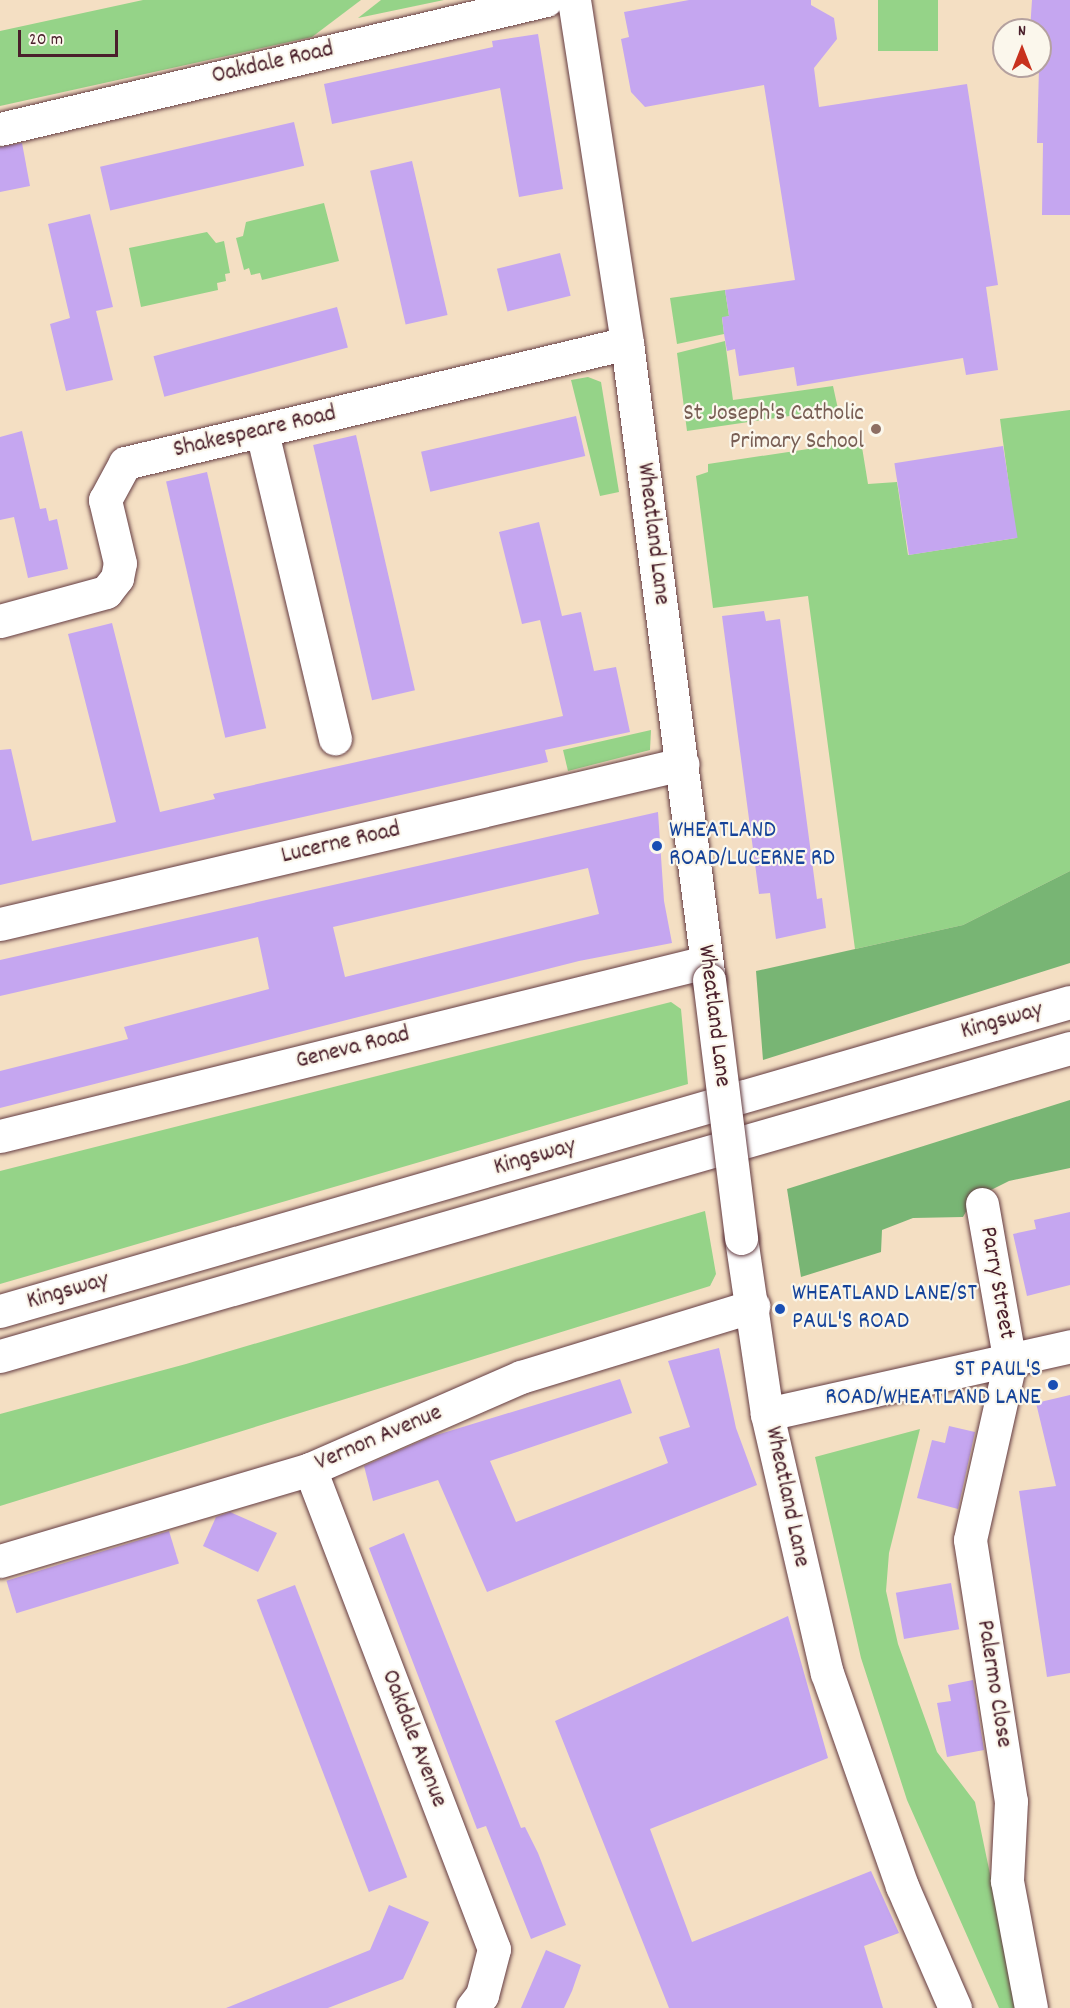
<!DOCTYPE html>
<style>
body{margin:0}
#map{position:relative;width:1070px;height:2008px;overflow:hidden;background:#f4dfc3;font-family:Dekko,sans-serif}
div>[style]{position:absolute}
.green>*{inset:0;background:#95d388;transform-origin:0 0}
.forest>*{inset:0;background:#78b574}
.building>*{inset:0;background:#c5a6f0;transform-origin:0 0}
.roads{filter:drop-shadow(0 0 2px #643c42) drop-shadow(0 0 2px #643c42)}
.street>*{height:33px;margin:-16.5px;padding:0 16.5px;transform-origin:16.5px;border-radius:16.5px;background:#fff}
.secondary>*{height:33px;margin:-16.5px;padding:0 16.5px;transform-origin:16.5px;border-radius:16.5px;background:#fff}
.highway>*{height:33px;margin:-16.5px;padding:0 16.5px;transform-origin:16.5px;border-radius:16.5px;background:#fff}
.bridges{filter:drop-shadow(0 0 2px #643c42) drop-shadow(0 0 2px #643c42)}
.secondary-bridge>*{height:33px;margin:-16.5px;padding:0 16.5px;transform-origin:16.5px;border-radius:16.5px;background:#fff}
.dots>*{width:16px;height:16px;translate:-50% -50%;box-sizing:border-box;border:3px solid #fbf7ec;border-radius:50%}
span{translate:-50% -50%;white-space:nowrap;text-align:center;line-height:1.15;-webkit-text-stroke:4.5px #fbf7ec;paint-order:stroke}
.street-label{font-size:24px;color:#4a1f2b}
.education-label{font-size:24px;color:#785e54}
.right{translate:-100% -50%;text-align:right}
.transit-label{font-size:24px;color:#164399}
.left{translate:0 -50%;text-align:left}
.north{position:absolute;left:992px;top:18px;width:60px;height:60px;box-sizing:border-box;background:#fbf7ec;border:2px solid #b4a19f;border-radius:50%;rotate:0deg;font-size:16px;font-weight:700;line-height:24px;text-align:center;color:#4a1f2b}
.north::after{content:'';display:block;margin:auto;width:21px;height:27px;background:#c8321e;clip-path:polygon(50% 0,100% 100%,50% 72%,0 100%)}
.scale{position:absolute;left:18px;top:30px;width:100px;height:27px;box-sizing:border-box;border:3px solid #4a1f2b;border-top:0;padding-left:8px;font-size:18px;line-height:21px;white-space:nowrap;color:#4a1f2b;-webkit-text-stroke:4px #fbf7ec;paint-order:stroke}
</style>
<div id="map">
<div class="green">
<div style="clip-path:polygon(143px 0,361px 0,312px 37px,0 106px,0 31px)"></div>
<div style="clip-path:polygon(381px 0,444px 0,358px 18px)"></div>
<div style="left:878px;top:0;width:60px;height:51px"></div>
<div style="clip-path:polygon(324px 203px,339px 261px,262px 280px,260px 273px,251px 275px,249px 268px,244px 270px,236px 238px,243px 236px,246px 222px)"></div>
<div style="clip-path:polygon(207px 232px,216px 243px,224px 241px,230px 273px,225px 274px,226px 281px,217px 283px,218px 290px,141px 307px,129px 248px)"></div>
<div style="clip-path:polygon(725px 290px,729px 316px,722px 318px,724px 334px,677px 344px,670px 298px)"></div>
<div style="clip-path:polygon(725px 341px,733px 400px,833px 386px,838px 409px,687px 431px,677px 353px)"></div>
<div style="clip-path:polygon(588px 377px,601px 382px,619px 492px,600px 496px,571px 380px)"></div>
<div style="clip-path:polygon(1070px 410px,1070px 871px,963px 925px,855px 949px,808px 596px,713px 608px,696px 476px,708px 472px,708px 464px,861px 441px,868px 484px,897px 482px,908px 555px,1016px 538px,1000px 419px)"></div>
<div style="clip-path:polygon(651px 730px,650px 750px,568px 771px,563px 750px)"></div>
<div style="clip-path:polygon(671px 1002px,681px 1009px,688px 1084px,0 1284px,0 1171px)"></div>
<div style="clip-path:polygon(705px 1211px,716px 1274px,710px 1286px,0 1506px,0 1414px,186px 1364px)"></div>
<div style="clip-path:polygon(920px 1429px,889px 1553px,886px 1591px,898px 1644px,937px 1752px,975px 1802px,1018px 2008px,999px 2008px,907px 1800px,861px 1658px,815px 1457px)"></div>
</div>
<div class="forest">
<div style="clip-path:polygon(1070px 871px,1070px 963px,763px 1060px,756px 971px,963px 925px)"></div>
<div style="clip-path:polygon(1070px 1100px,1070px 1168px,1009px 1181px,973px 1199px,963px 1217px,913px 1218px,882px 1230px,881px 1252px,801px 1277px,787px 1189px)"></div>
</div>
<div class="building">
<div style="clip-path:polygon(689px 0,811px 0,811px 5px,834px 18px,837px 39px,814px 68px,819px 107px,967px 84px,998px 285px,986px 287px,998px 370px,966px 375px,963px 358px,797px 386px,794px 367px,739px 376px,735px 349px,727px 351px,724px 334px,722px 317px,729px 316px,725px 290px,795px 280px,764px 85px,645px 107px,631px 92px,621px 39px,629px 37px,624px 12px)"></div>
<div style="clip-path:polygon(1032px 0,1070px 0,1070px 215px,1042px 215px,1043px 143px,1037px 143px,1040px 30px,1030px 30px)"></div>
<div style="clip-path:polygon(538px 34px,563px 189px,519px 197px,500px 88px,332px 124px,324px 84px,493px 47px,492px 41px)"></div>
<div style="left:294px;top:122px;width:45px;height:199px;rotate:77deg"></div>
<div style="clip-path:polygon(22px 143px,30px 186px,0 192px,0 147px)"></div>
<div style="left:412px;top:161px;width:158px;height:43px;rotate:77deg"></div>
<div style="clip-path:polygon(90px 214px,113px 307px,96px 311px,113px 380px,66px 391px,50px 324px,70px 318px,48px 224px)"></div>
<div style="left:560px;top:253px;width:44px;height:65px;rotate:76deg"></div>
<div style="left:337px;top:307px;width:42px;height:190px;rotate:75deg"></div>
<div style="left:576px;top:416px;width:41px;height:159px;rotate:77deg"></div>
<div style="clip-path:polygon(22px 431px,40px 509px,46px 508px,49px 521px,57px 519px,68px 569px,28px 578px,14px 517px,0 520px,0 437px)"></div>
<div style="left:356px;top:435px;width:262px;height:44px;rotate:77deg"></div>
<div style="left:1003px;top:446px;width:93px;height:110px;rotate:81deg"></div>
<div style="left:207px;top:472px;width:263px;height:42px;rotate:77deg"></div>
<div style="clip-path:polygon(539px 522px,562px 616px,581px 612px,594px 671px,616px 667px,630px 732px,545px 750px,548px 762px,0 885px,0 750px,11px 749px,32px 841px,116px 822px,68px 634px,112px 623px,160px 812px,215px 799px,213px 794px,563px 716px,540px 620px,522px 624px,499px 532px)"></div>
<div style="clip-path:polygon(764px 611px,766px 621px,780px 619px,817px 899px,822px 898px,826px 928px,776px 939px,770px 893px,759px 894px,722px 616px)"></div>
<div style="clip-path:polygon(evenodd,658px 812px,664px 901px,672px 943px,579px 961px,0 1108px,0 1071px,128px 1039px,124px 1027px,269px 989px,258px 937px,0 996px,0 960px,658px 812px,588px 868px,599px 914px,345px 977px,333px 927px,588px 868px)"></div>
<div style="clip-path:polygon(1070px 1212px,1070px 1285px,1027px 1296px,1013px 1234px,1036px 1229px,1034px 1220px)"></div>
<div style="clip-path:polygon(719px 1348px,736px 1428px,757px 1485px,487px 1592px,438px 1480px,373px 1501px,364px 1466px,430px 1437px,620px 1379px,632px 1413px,490px 1461px,516px 1522px,668px 1463px,659px 1437px,690px 1427px,668px 1361px)"></div>
<div style="clip-path:polygon(1070px 1395px,1070px 1673px,1047px 1677px,1019px 1491px,1056px 1486px,1036px 1403px)"></div>
<div style="clip-path:polygon(949px 1426px,975px 1432px,958px 1509px,917px 1498px,932px 1440px,945px 1443px)"></div>
<div style="clip-path:polygon(230px 1512px,277px 1533px,258px 1572px,203px 1546px,216px 1517px)"></div>
<div style="left:169px;top:1531px;width:34px;height:170px;rotate:73deg"></div>
<div style="clip-path:polygon(404px 1533px,521px 1828px,525px 1827px,538px 1853px,566px 1925px,531px 1939px,486px 1826px,477px 1829px,369px 1548px)"></div>
<div style="left:951px;top:1583px;width:47px;height:56px;rotate:80deg"></div>
<div style="left:295px;top:1585px;width:313px;height:41px;rotate:69deg"></div>
<div style="clip-path:polygon(788px 1616px,828px 1758px,650px 1829px,692px 1942px,871px 1871px,899px 1933px,864px 1946px,883px 2008px,669px 2008px,555px 1721px)"></div>
<div style="clip-path:polygon(973px 1680px,984px 1750px,947px 1757px,937px 1703px,951px 1701px,948px 1685px)"></div>
<div style="clip-path:polygon(389px 1905px,429px 1922px,403px 1979px,328px 2008px,226px 2008px,370px 1950px)"></div>
<div style="clip-path:polygon(546px 1950px,581px 1965px,572px 1991px,564px 2008px,521px 2008px)"></div>
</div>
<div class="roads">
<div class="street">
<div style="left:0;top:129px;width:561px;rotate:-13.29deg"></div>
<div style="left:262px;top:432px;width:315px;rotate:76.6deg"></div>
<div style="left:0;top:621px;width:110px;rotate:-15.3deg"></div>
<div style="left:106px;top:592px;width:18px;rotate:-52deg"></div>
<div style="left:117px;top:578px;width:15px;rotate:-79deg"></div>
<div style="left:120px;top:563px;width:65px;rotate:-103.4deg"></div>
<div style="left:105px;top:500px;width:42px;rotate:-61.6deg"></div>
<div style="left:125px;top:463px;width:516px;rotate:-13.44deg"></div>
<div style="left:0;top:924px;width:701px;rotate:-13.2deg"></div>
<div style="left:0;top:1136px;width:727px;rotate:-13.85deg"></div>
<div style="left:982px;top:1204px;width:160px;rotate:80deg"></div>
<div style="left:1010px;top:1362px;width:182px;rotate:102.7deg"></div>
<div style="left:970px;top:1540px;width:264px;rotate:81.1deg"></div>
<div style="left:1011px;top:1801px;width:80px;rotate:92.9deg"></div>
<div style="left:1007px;top:1881px;width:129px;rotate:79.3deg"></div>
<div style="left:767px;top:1414px;width:311px;rotate:-12.6deg"></div>
<div style="left:310px;top:1469px;width:514px;rotate:69.03deg"></div>
<div style="left:494px;top:1949px;width:48px;rotate:104.6deg"></div>
<div style="left:482px;top:1995px;width:16px;rotate:128deg"></div>
<div style="left:0;top:1561px;width:323px;rotate:-16.5deg"></div>
<div style="left:310px;top:1469px;width:230px;rotate:-23.6deg"></div>
<div style="left:521px;top:1377px;width:243px;rotate:-17deg"></div>
</div>
<div class="secondary">
<div style="left:574px;top:0;width:347px;rotate:81.2deg"></div>
<div style="left:627px;top:343px;width:642px;rotate:82.66deg"></div>
<div style="left:741px;top:1238px;width:178px;rotate:81.6deg"></div>
<div style="left:767px;top:1414px;width:266px;rotate:77deg"></div>
<div style="left:827px;top:1673px;width:226px;rotate:70.6deg"></div>
<div style="left:902px;top:1886px;width:133px;rotate:66.5deg"></div>
</div>
<div class="highway">
<div style="left:0;top:1311px;width:1114px;rotate:-16.11deg"></div>
<div style="left:0;top:1356px;width:1113px;rotate:-16.06deg"></div>
</div>
</div>
<div class="bridges">
<div class="secondary-bridge">
<div style="left:709px;top:980px;width:260px;rotate:82.9deg"></div>
</div>
</div>
<div class="dots">
<div style="left:876px;top:429px;background:#8d6e63"></div>
<div style="left:657px;top:846px;background:#1a4fb4"></div>
<div style="left:780px;top:1309px;background:#1a4fb4"></div>
<div style="left:1053px;top:1385px;background:#1a4fb4"></div>
</div>
<div class="street-label">
<span style="left:273px;top:64px;rotate:-13deg">Oakdale Road</span>
<span style="left:255px;top:433px;rotate:-13deg">Shakespeare Road</span>
<span style="left:652px;top:534px;rotate:83deg">Wheatland Lane</span>
<span style="left:341px;top:844px;rotate:-13deg">Lucerne Road</span>
<span style="left:713px;top:1016px;rotate:83deg">Wheatland Lane</span>
<span style="left:1002px;top:1022px;rotate:-16deg">Kingsway</span>
<span style="left:353px;top:1049px;rotate:-14deg">Geneva Road</span>
<span style="left:535px;top:1158px;rotate:-16deg">Kingsway</span>
<span style="left:996px;top:1283px;rotate:80deg">Parry Street</span>
<span style="left:68px;top:1292px;rotate:-16deg">Kingsway</span>
<span style="left:379px;top:1439px;rotate:-23deg">Vernon Avenue</span>
<span style="left:786px;top:1497px;rotate:78deg">Wheatland Lane</span>
<span style="left:993px;top:1684px;rotate:81deg">Palermo Close</span>
<span style="left:413px;top:1739px;rotate:69deg">Oakdale Avenue</span>
</div>
<div class="education-label">
<span class="right" style="left:864px;top:429px">St Joseph's Catholic<br>Primary School</span>
</div>
<div class="transit-label">
<span class="left" style="left:669px;top:846px">WHEATLAND<br>ROAD/LUCERNE RD</span>
<span class="left" style="left:792px;top:1309px">WHEATLAND LANE/ST<br>PAUL'S ROAD</span>
<span class="right" style="left:1041px;top:1385px">ST PAUL'S<br>ROAD/WHEATLAND LANE</span>
</div>
<div class="north">N</div>
<div class="scale">20 m</div>
</div>
